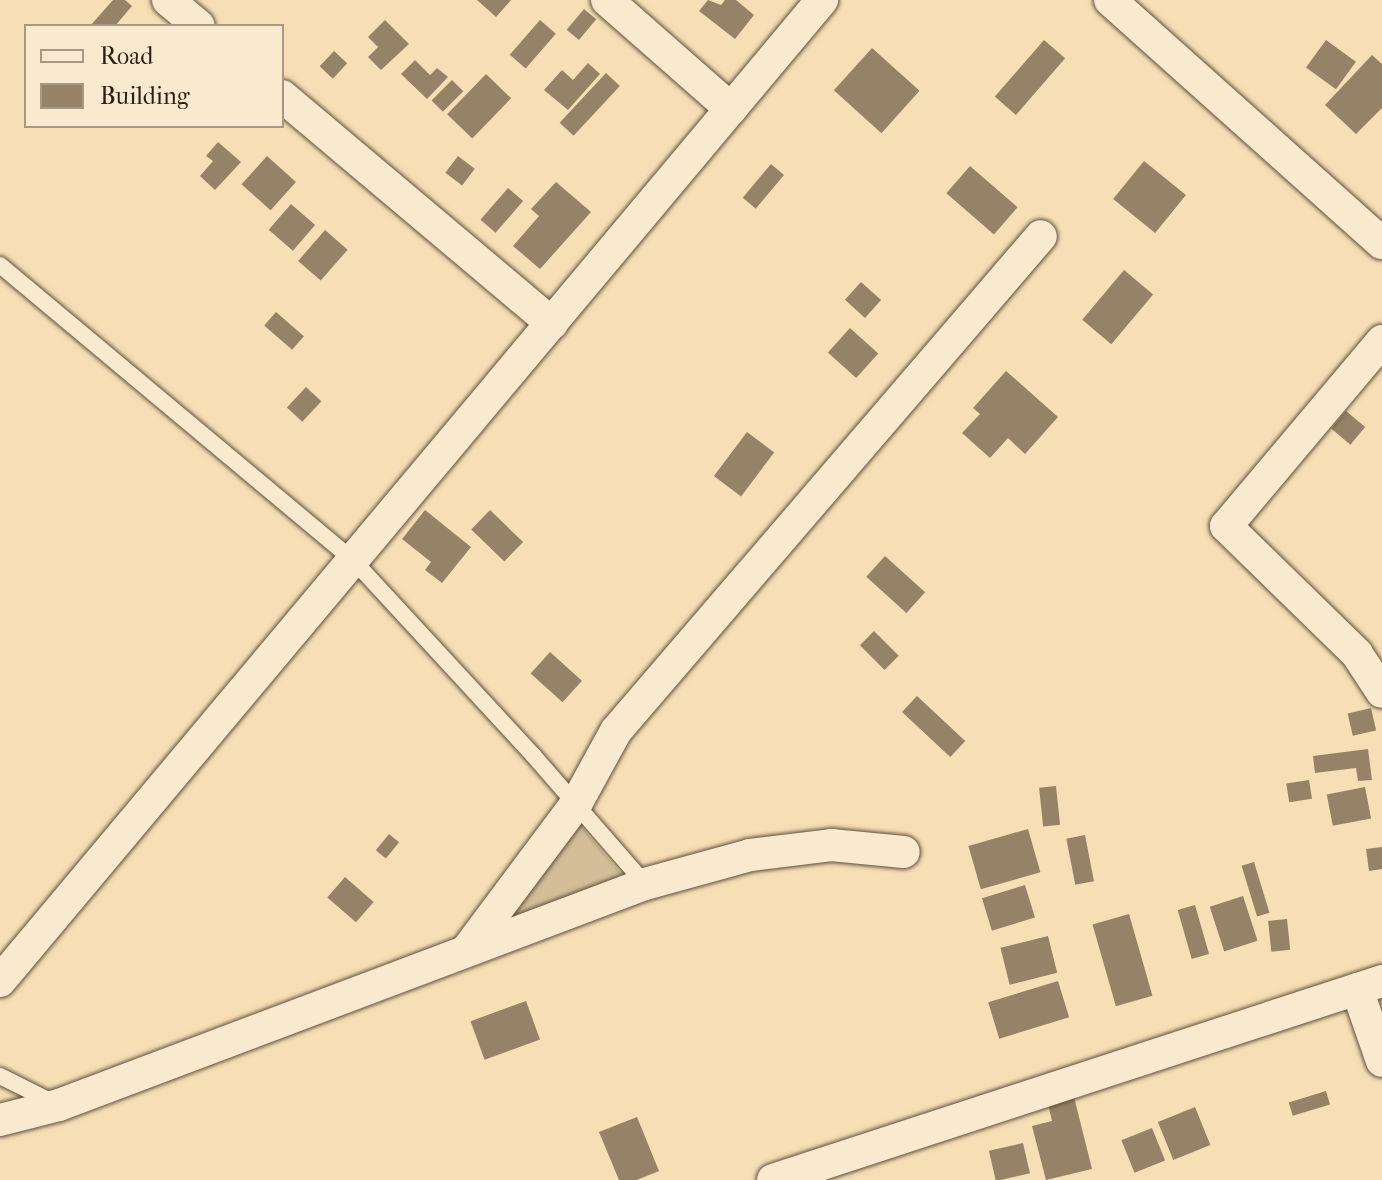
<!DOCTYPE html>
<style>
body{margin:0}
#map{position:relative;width:1382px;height:1180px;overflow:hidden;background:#f6dfb5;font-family:"IM FELL French Canon",serif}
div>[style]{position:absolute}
.green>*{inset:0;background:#d3be99}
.building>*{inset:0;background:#958267;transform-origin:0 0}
.roads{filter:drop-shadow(0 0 2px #5e4e3c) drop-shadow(0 0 2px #5e4e3c)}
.lane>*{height:16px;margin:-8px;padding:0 8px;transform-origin:8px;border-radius:8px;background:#f9eacf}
.street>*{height:32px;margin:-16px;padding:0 16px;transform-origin:16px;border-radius:16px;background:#f9eacf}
span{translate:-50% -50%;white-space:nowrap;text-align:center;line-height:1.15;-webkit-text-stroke:6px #f9eacf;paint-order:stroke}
.legend{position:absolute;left:24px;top:24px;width:260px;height:104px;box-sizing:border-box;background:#f9eacf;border:2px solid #a79884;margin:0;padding:10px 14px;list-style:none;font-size:24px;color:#2b1e13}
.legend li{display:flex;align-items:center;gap:16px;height:40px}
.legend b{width:40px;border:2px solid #a79884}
</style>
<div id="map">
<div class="green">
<div style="clip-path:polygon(580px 825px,623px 876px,499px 923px)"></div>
</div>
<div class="building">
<div style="clip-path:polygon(113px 0,125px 0,132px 6px,115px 26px,90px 26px)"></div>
<div style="clip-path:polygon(477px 0,511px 0,496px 17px)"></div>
<div style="clip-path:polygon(708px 0,721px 5px,725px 0,736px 0,754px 15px,735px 39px,699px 11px)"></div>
<div style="left:584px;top:9px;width:16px;height:27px;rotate:40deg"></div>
<div style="clip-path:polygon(385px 20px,409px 44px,381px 70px,368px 57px,378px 47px,368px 37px)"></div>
<div style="left:540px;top:20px;width:21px;height:46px;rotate:41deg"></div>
<div style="left:1044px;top:40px;width:28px;height:75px;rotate:41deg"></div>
<div style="left:1326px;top:40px;width:37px;height:34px;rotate:36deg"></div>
<div style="left:872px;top:48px;width:64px;height:57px;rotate:42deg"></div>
<div style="left:334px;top:51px;width:18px;height:21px;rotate:43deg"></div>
<div style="clip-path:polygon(1372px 55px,1382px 64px,1382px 108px,1356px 134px,1325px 105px)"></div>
<div style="clip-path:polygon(415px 60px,430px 75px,437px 68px,448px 77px,427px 99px,401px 74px)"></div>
<div style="clip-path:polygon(588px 63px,600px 74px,568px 110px,544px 90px,562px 70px,573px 80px)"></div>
<div style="left:606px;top:73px;width:19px;height:68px;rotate:43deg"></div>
<div style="left:486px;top:74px;width:35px;height:56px;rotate:44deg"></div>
<div style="left:452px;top:80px;width:16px;height:29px;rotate:45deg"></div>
<div style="clip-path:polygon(218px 142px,241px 162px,215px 190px,200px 176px,213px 161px,206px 156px)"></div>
<div style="left:267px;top:156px;width:39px;height:38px;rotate:42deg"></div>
<div style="left:458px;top:156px;width:21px;height:21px;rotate:37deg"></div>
<div style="left:1144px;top:161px;width:54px;height:49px;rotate:39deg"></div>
<div style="left:771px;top:164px;width:17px;height:44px;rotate:40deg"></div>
<div style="left:970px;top:166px;width:63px;height:36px;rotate:41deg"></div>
<div style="clip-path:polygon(556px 182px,591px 212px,540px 269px,513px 246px,539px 216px,531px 209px)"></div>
<div style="left:508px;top:188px;width:20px;height:42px;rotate:41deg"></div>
<div style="left:291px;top:204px;width:32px;height:34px;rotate:41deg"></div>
<div style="left:325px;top:230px;width:30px;height:41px;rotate:41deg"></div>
<div style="left:1124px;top:270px;width:38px;height:65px;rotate:40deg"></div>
<div style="left:861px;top:282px;width:27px;height:24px;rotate:42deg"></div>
<div style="left:276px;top:312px;width:37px;height:18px;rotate:41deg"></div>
<div style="left:850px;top:328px;width:38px;height:33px;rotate:42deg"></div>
<div style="clip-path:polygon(1006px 371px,1058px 417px,1025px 454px,1008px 438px,990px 458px,962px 433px,980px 414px,973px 408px)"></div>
<div style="left:306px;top:387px;width:21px;height:28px;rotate:43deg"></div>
<div style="left:1346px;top:411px;width:25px;height:23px;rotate:40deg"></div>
<div style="left:747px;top:432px;width:34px;height:55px;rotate:37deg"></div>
<div style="clip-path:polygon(425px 510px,471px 547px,442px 583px,425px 570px,431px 562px,402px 539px)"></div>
<div style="left:490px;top:510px;width:46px;height:27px;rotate:44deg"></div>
<div style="left:885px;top:556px;width:54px;height:28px;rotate:42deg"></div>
<div style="left:874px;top:631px;width:35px;height:20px;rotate:45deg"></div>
<div style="left:550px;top:652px;width:43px;height:29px;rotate:42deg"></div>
<div style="left:917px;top:696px;width:66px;height:22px;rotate:43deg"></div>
<div style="left:1371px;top:708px;width:23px;height:24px;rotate:77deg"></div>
<div style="clip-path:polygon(1368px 749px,1372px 780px,1358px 781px,1356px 768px,1315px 773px,1313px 756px)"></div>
<div style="left:1309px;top:780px;width:19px;height:23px;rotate:81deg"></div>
<div style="left:1056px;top:786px;width:39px;height:17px;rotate:84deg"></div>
<div style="left:1365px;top:787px;width:32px;height:39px;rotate:79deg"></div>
<div style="left:1028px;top:829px;width:45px;height:62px;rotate:74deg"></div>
<div style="left:389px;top:834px;width:13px;height:21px;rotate:39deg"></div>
<div style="left:1085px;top:835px;width:47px;height:19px;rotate:79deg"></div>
<div style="clip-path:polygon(1382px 847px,1382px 869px,1369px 871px,1366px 849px)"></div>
<div style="left:1254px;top:862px;width:53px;height:13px;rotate:73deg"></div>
<div style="left:345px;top:877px;width:38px;height:27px;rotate:41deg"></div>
<div style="left:1025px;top:885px;width:34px;height:45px;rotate:73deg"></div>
<div style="left:1243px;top:896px;width:47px;height:35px;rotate:72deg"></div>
<div style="left:1195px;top:905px;width:51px;height:18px;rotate:74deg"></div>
<div style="left:1129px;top:914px;width:85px;height:38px;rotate:74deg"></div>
<div style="left:1287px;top:919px;width:31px;height:19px;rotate:84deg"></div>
<div style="left:1048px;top:936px;width:38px;height:49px;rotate:76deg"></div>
<div style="left:1058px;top:981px;width:38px;height:73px;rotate:73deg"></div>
<div style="left:526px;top:1001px;width:41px;height:59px;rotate:70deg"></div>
<div style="left:1326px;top:1091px;width:14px;height:39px;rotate:73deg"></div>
<div style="clip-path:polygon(1073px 1093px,1092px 1169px,1046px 1180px,1032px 1126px,1052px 1121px,1047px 1100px)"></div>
<div style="left:1195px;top:1107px;width:41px;height:40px;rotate:68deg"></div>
<div style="clip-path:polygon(637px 1117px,659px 1171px,637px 1180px,619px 1180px,599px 1132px)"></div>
<div style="left:1152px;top:1128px;width:35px;height:33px;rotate:68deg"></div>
<div style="left:1023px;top:1143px;width:31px;height:35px;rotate:77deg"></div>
</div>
<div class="roads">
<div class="lane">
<div style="left:0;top:265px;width:460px;rotate:39.9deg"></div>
<div style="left:353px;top:560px;width:265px;rotate:47.3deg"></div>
<div style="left:533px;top:755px;width:171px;rotate:49deg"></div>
<div style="left:0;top:1076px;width:63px;rotate:26.6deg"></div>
</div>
<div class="street">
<div style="left:168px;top:0;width:40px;rotate:40deg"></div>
<div style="left:607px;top:0;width:165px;rotate:41.3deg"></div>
<div style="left:1110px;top:0;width:365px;rotate:41.8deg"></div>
<div style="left:282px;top:96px;width:353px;rotate:40.1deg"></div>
<div style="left:1382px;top:341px;width:242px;rotate:130.1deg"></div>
<div style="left:1226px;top:526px;width:183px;rotate:44.3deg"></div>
<div style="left:1357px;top:654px;width:45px;rotate:56.7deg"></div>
<div style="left:466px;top:951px;width:184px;rotate:-53.2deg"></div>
<div style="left:576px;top:804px;width:83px;rotate:-61.3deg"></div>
<div style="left:616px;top:731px;width:652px;rotate:-49.35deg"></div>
<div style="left:0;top:981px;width:1280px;rotate:-50.04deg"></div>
<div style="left:1357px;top:989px;width:76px;rotate:70.9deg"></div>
<div style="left:0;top:1120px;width:61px;rotate:-14.3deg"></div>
<div style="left:59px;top:1105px;width:626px;rotate:-20.66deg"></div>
<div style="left:645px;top:884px;width:109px;rotate:-15.4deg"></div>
<div style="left:750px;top:855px;width:82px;rotate:-7deg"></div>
<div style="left:831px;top:845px;width:73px;rotate:5.5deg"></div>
<div style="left:773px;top:1180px;width:641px;rotate:-18.1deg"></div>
</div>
</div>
<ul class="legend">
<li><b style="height:10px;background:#f9eacf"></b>Road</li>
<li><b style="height:22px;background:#958267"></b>Building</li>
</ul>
</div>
